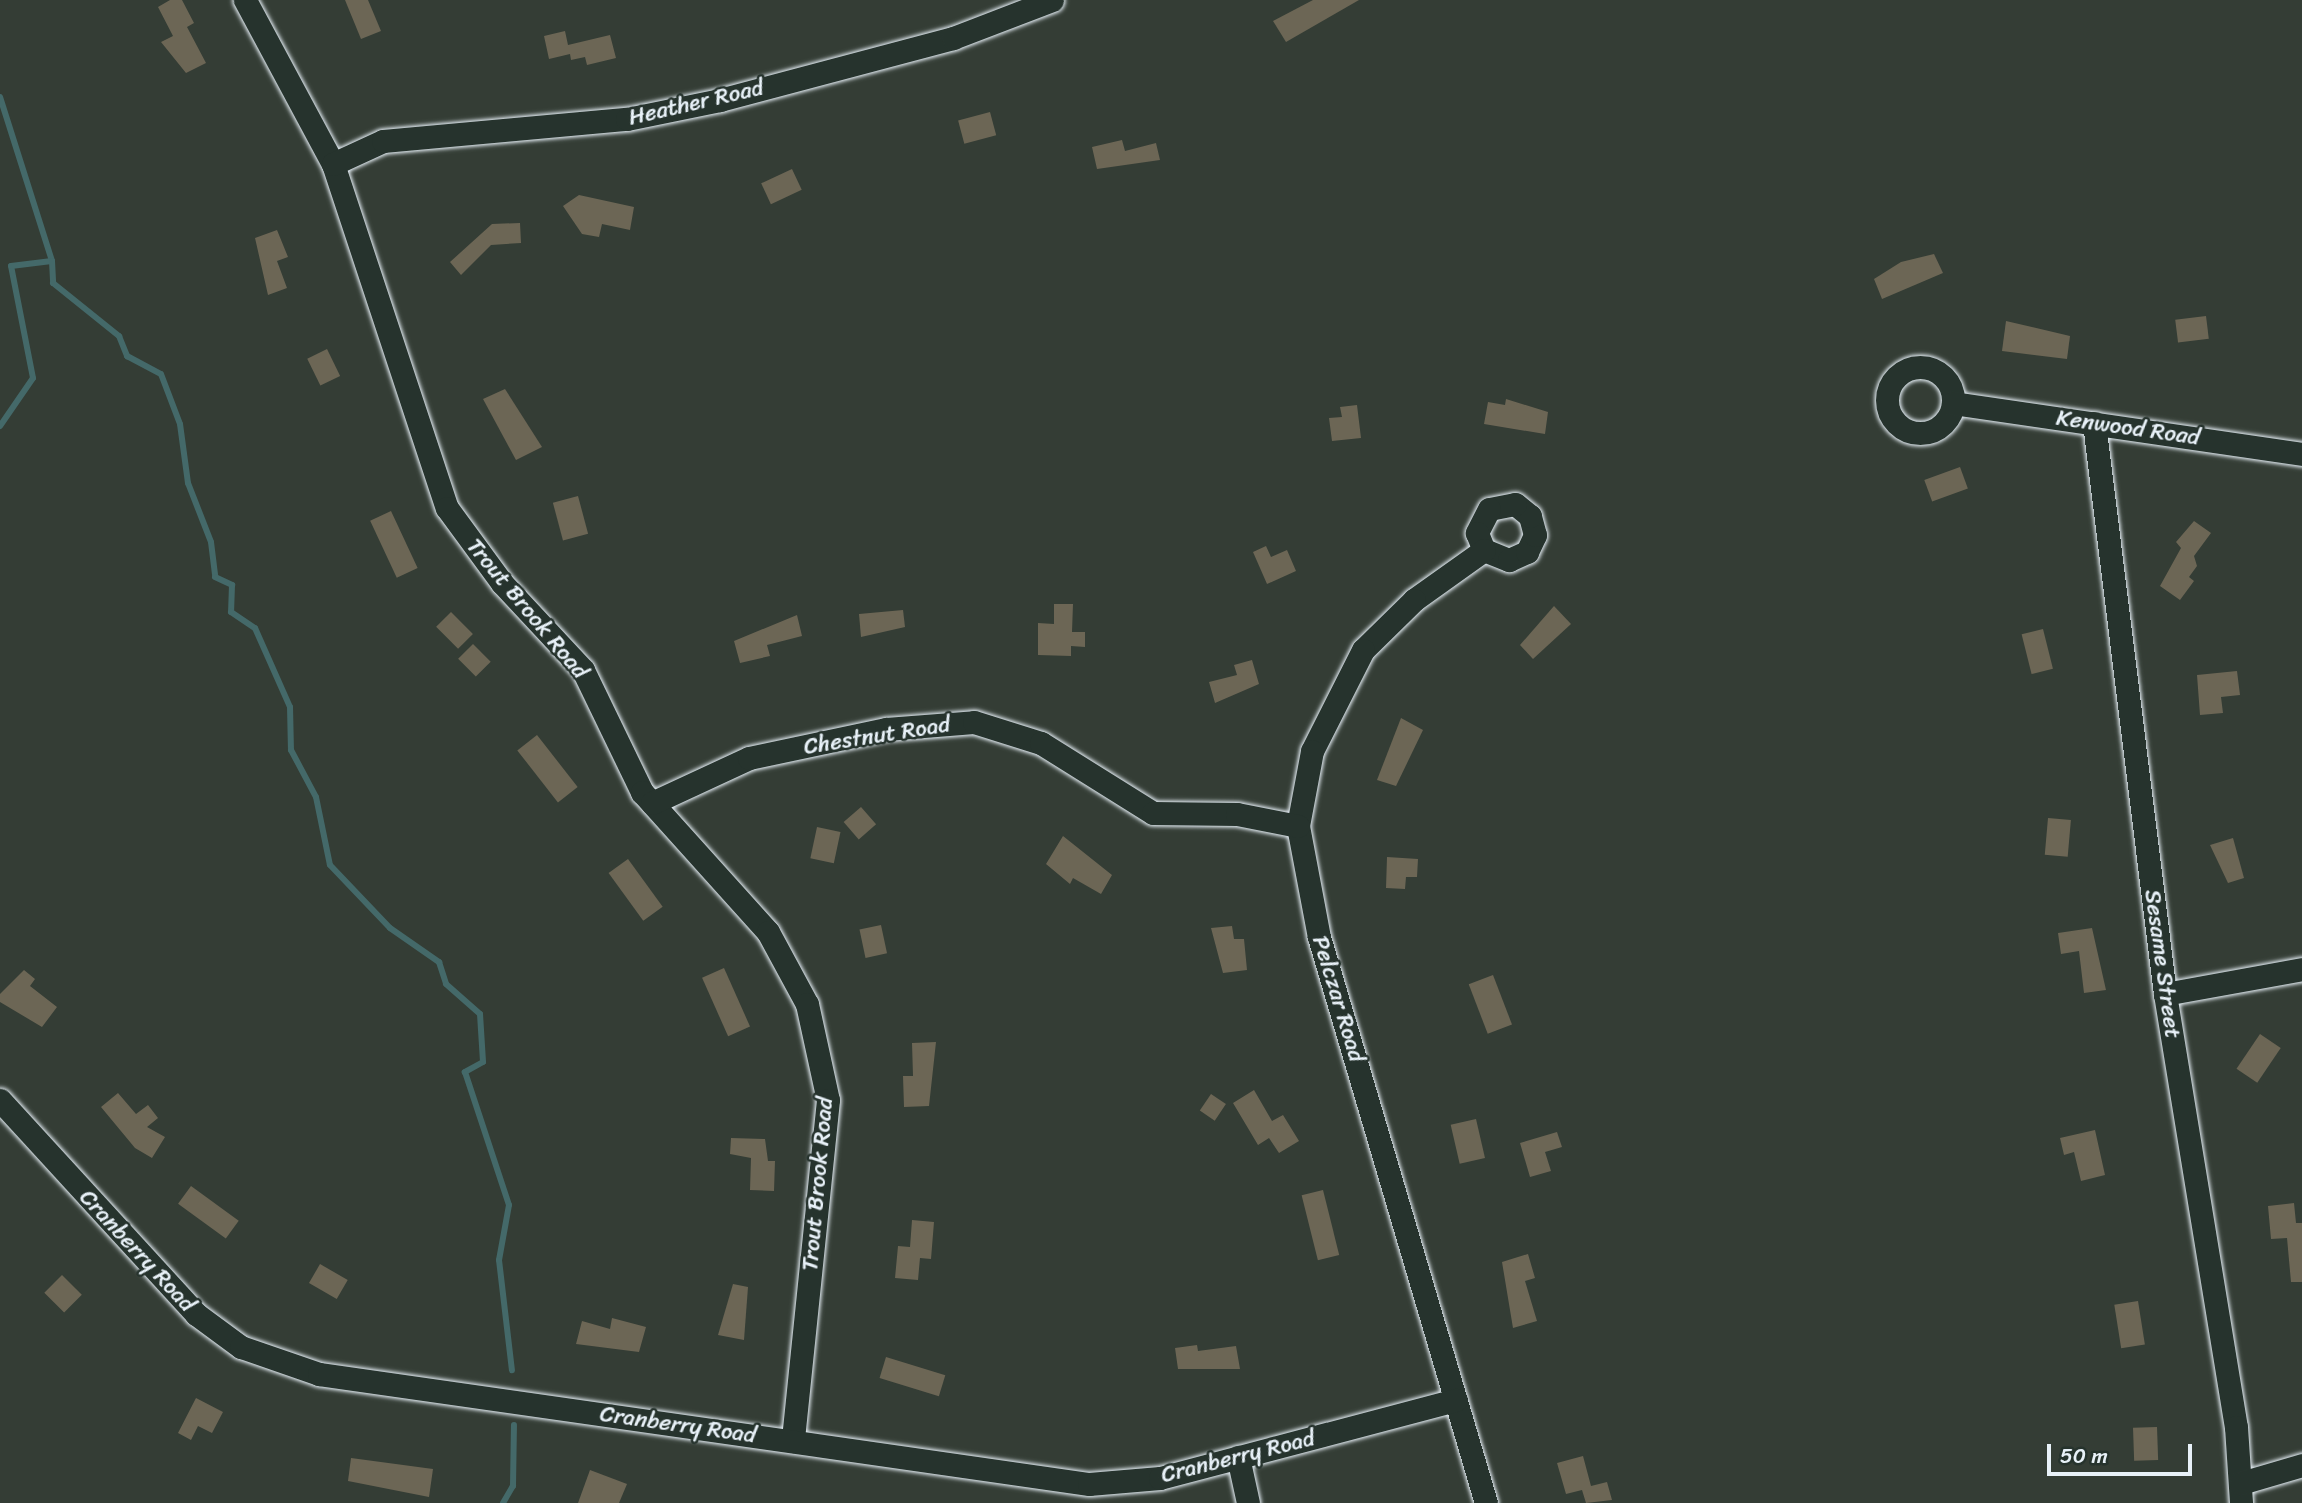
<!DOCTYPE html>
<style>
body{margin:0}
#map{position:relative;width:2302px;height:1503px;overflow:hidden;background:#343d35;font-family:Sriracha,sans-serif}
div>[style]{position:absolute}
.stream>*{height:6px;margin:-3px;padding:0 3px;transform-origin:3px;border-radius:3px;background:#446969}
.building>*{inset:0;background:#6c6655;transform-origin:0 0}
.roads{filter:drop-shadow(0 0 2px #e8f1f8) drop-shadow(0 0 2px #e8f1f8)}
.street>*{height:23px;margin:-11.5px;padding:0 11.5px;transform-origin:11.5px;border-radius:11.5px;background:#26332d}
.street>.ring{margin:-11.5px;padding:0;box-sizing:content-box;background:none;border:23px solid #26332d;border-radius:50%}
span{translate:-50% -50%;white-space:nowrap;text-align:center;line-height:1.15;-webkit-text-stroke:5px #26332d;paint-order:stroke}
.street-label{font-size:23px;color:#e8f1f8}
.scale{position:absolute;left:2047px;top:1444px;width:145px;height:32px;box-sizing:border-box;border:4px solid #e8f1f8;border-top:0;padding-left:9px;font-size:21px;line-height:24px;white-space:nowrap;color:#e8f1f8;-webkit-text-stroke:5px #26332d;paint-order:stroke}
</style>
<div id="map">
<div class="stream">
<div style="left:0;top:97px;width:172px;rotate:72.4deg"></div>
<div style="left:0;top:426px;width:58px;rotate:-55.5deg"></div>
<div style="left:33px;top:378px;width:114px;rotate:-101.1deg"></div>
<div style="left:11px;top:266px;width:41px;rotate:-7deg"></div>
<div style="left:52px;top:261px;width:22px;rotate:87deg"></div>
<div style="left:53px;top:283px;width:85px;rotate:38.8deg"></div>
<div style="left:119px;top:336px;width:22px;rotate:68deg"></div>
<div style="left:127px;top:356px;width:38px;rotate:28deg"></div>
<div style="left:161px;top:374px;width:53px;rotate:69.2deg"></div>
<div style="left:180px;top:424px;width:60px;rotate:82.3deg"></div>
<div style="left:188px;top:483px;width:63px;rotate:68.7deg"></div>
<div style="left:211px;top:542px;width:35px;rotate:83deg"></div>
<div style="left:215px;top:577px;width:19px;rotate:25deg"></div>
<div style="left:232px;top:585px;width:27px;rotate:92deg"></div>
<div style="left:231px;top:612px;width:29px;rotate:34deg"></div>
<div style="left:255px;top:628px;width:86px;rotate:66.1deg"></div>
<div style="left:290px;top:707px;width:43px;rotate:88.7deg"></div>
<div style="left:291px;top:750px;width:53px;rotate:62deg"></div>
<div style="left:316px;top:797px;width:69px;rotate:78.4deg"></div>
<div style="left:330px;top:865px;width:87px;rotate:46.4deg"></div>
<div style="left:390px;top:928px;width:60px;rotate:34.8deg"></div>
<div style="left:439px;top:962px;width:23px;rotate:72deg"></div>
<div style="left:446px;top:984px;width:45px;rotate:41.4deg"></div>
<div style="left:480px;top:1014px;width:48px;rotate:86.4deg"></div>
<div style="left:483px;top:1062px;width:21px;rotate:151deg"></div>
<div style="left:465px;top:1072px;width:140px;rotate:71.7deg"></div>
<div style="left:509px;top:1205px;width:56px;rotate:100.3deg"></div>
<div style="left:499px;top:1260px;width:111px;rotate:83.3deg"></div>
<div style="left:503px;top:1503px;width:20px;rotate:-60deg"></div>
<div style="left:513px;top:1486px;width:61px;rotate:-89.1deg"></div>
</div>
<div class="building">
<div style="clip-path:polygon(170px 0,182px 0,194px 23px,187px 27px,206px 63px,186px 73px,161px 42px,173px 36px,158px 7px)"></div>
<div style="clip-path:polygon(345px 0,368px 0,381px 31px,361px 39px)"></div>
<div style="clip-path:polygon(1313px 0,1359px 0,1286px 42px,1273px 21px)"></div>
<div style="clip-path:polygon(565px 31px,568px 45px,610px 35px,616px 58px,587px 65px,585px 57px,571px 60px,570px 54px,549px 59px,544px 36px)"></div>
<div style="left:990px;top:112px;width:24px;height:33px;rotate:75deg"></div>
<div style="clip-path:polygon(1122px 140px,1125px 151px,1156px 143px,1160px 160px,1097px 169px,1092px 147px)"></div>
<div style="left:792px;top:169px;width:23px;height:34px;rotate:65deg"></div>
<div style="clip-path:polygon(579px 195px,634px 207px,630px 230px,602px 224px,599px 237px,582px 234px,563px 206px)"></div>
<div style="clip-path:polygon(520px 223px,521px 243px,491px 245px,461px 275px,450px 262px,492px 224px)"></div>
<div style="clip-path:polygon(277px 230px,288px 257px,277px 261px,287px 288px,268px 295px,255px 238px)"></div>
<div style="clip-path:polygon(1934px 254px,1943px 273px,1882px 299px,1874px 279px,1901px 262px)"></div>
<div style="left:2206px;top:316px;width:23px;height:31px;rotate:83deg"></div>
<div style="clip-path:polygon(2006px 321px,2070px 336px,2067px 359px,2002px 351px)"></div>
<div style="left:327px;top:349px;width:30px;height:22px;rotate:64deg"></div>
<div style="clip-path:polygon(505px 389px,542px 447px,516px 460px,483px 399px)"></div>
<div style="clip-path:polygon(1506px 399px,1548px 412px,1545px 434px,1484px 424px,1488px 402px,1505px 405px)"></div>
<div style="clip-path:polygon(1357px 405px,1361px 438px,1332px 441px,1329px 418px,1342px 417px,1340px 407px)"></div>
<div style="left:1960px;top:467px;width:23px;height:38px;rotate:70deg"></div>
<div style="left:578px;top:496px;width:39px;height:26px;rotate:75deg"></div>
<div style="left:391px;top:511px;width:63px;height:23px;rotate:65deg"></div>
<div style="clip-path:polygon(2194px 521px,2211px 533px,2194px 556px,2197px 566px,2189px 577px,2194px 581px,2180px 600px,2160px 586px,2181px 548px,2176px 542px)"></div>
<div style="clip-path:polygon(1266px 546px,1271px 557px,1287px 550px,1296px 571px,1267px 584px,1253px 552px)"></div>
<div style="clip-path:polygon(1054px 604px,1073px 604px,1072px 632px,1085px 632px,1085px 647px,1071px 646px,1071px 656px,1038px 655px,1038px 623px,1054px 624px)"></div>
<div style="clip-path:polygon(1554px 606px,1571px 624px,1533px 659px,1520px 645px)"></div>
<div style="clip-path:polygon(903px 610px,905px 627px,861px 637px,859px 614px)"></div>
<div style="left:451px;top:612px;width:31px;height:21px;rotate:45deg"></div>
<div style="clip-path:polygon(797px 615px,802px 636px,767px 645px,770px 656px,740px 663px,734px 641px)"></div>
<div style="left:2043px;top:629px;width:41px;height:22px;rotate:76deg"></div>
<div style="left:473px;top:644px;width:25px;height:21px;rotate:45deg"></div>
<div style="clip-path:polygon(1252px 660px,1259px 684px,1215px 703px,1209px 682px,1237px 675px,1234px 665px)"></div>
<div style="clip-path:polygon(2237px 671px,2240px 695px,2221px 697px,2223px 713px,2200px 715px,2197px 675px)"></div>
<div style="clip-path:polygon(1401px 718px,1423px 730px,1396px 786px,1377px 780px)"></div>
<div style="left:537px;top:735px;width:66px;height:25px;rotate:52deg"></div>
<div style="left:861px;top:807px;width:23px;height:23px;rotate:49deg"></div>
<div style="left:2048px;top:818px;width:23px;height:37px;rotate:5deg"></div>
<div style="left:817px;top:827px;width:24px;height:32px;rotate:12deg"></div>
<div style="clip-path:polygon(1063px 836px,1112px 875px,1101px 894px,1073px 878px,1070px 884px,1046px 864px)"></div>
<div style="clip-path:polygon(2233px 838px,2244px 878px,2228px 883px,2210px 845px)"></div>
<div style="clip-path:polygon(1387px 857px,1418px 859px,1417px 877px,1406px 877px,1405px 889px,1386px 888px)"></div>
<div style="left:628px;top:859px;width:59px;height:24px;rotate:54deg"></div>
<div style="left:881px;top:925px;width:29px;height:22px;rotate:78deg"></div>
<div style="clip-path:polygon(1232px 926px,1234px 939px,1244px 939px,1247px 970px,1223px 973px,1211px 928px)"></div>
<div style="clip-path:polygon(2092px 928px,2106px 990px,2084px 993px,2079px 951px,2061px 954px,2058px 933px)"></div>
<div style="left:724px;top:968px;width:64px;height:24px;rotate:66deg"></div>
<div style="clip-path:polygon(24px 970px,35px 979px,30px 986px,57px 1007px,42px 1027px,0 1002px,0 994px)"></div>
<div style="left:1493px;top:975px;width:53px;height:26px;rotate:69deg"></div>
<div style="left:2260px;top:1034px;width:25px;height:42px;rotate:34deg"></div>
<div style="clip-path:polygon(936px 1042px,929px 1106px,904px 1107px,903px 1076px,913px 1076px,912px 1043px)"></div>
<div style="clip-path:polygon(1254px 1090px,1272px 1121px,1283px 1115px,1299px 1141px,1279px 1153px,1269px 1138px,1258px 1145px,1233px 1103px)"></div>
<div style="clip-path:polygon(118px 1093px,136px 1114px,148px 1105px,158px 1118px,147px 1127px,165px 1137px,152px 1158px,135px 1148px,101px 1107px)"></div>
<div style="left:1211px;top:1094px;width:18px;height:20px;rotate:34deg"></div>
<div style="left:1476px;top:1119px;width:40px;height:26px;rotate:77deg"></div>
<div style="clip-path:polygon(2095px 1130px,2105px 1175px,2081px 1181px,2074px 1152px,2064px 1155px,2060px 1138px)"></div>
<div style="clip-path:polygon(1557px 1132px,1562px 1147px,1545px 1152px,1551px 1171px,1530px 1177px,1520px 1143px)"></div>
<div style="clip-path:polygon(731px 1138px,765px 1139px,768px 1161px,775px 1161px,774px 1191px,750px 1190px,751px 1158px,730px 1154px)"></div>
<div style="left:191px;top:1186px;width:59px;height:22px;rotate:36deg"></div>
<div style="left:1323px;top:1190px;width:67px;height:22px;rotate:76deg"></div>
<div style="clip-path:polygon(2294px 1203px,2296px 1223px,2302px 1223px,2302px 1282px,2291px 1282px,2287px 1238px,2271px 1239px,2268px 1206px)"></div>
<div style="clip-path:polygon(912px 1220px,934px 1222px,931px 1259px,920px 1258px,918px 1280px,895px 1278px,898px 1246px,910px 1247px)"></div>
<div style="clip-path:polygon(1528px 1254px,1535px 1278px,1525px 1281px,1537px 1321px,1513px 1328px,1502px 1262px)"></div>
<div style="left:320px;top:1264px;width:32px;height:22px;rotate:30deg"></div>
<div style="left:62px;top:1275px;width:28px;height:25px;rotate:45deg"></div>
<div style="clip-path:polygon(733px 1284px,748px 1287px,744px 1340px,718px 1335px)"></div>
<div style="left:2138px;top:1301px;width:44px;height:24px;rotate:81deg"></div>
<div style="clip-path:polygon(612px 1318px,646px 1327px,639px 1352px,576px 1344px,582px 1321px,610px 1329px)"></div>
<div style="clip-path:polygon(1197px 1345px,1198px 1351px,1236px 1346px,1240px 1369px,1178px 1369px,1175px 1348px)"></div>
<div style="left:886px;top:1357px;width:62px;height:22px;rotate:17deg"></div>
<div style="clip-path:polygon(196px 1398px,223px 1412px,212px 1433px,198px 1426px,191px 1440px,178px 1433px)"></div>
<div style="left:2157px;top:1427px;width:33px;height:24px;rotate:88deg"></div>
<div style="clip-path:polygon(1583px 1456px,1591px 1486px,1607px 1482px,1612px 1500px,1586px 1503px,1582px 1490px,1566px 1494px,1557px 1463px)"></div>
<div style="clip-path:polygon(351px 1458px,433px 1469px,429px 1497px,348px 1481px)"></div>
<div style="clip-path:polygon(590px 1470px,627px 1484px,619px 1503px,578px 1503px)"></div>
</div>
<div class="roads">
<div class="street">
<div style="left:245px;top:0;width:186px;rotate:61.8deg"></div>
<div style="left:333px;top:164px;width:362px;rotate:71.7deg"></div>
<div style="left:447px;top:508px;width:93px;rotate:53.7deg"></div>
<div style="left:502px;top:583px;width:119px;rotate:47deg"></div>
<div style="left:583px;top:670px;width:136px;rotate:64.2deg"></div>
<div style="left:642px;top:792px;width:188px;rotate:48deg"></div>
<div style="left:768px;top:932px;width:82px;rotate:61.6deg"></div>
<div style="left:807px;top:1004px;width:98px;rotate:77.7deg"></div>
<div style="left:828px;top:1100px;width:343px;rotate:95.9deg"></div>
<div style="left:333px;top:164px;width:55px;rotate:-24.7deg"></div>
<div style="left:383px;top:141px;width:245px;rotate:-5.2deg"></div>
<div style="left:627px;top:119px;width:95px;rotate:-11.5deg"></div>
<div style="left:720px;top:100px;width:241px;rotate:-14.9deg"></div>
<div style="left:953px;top:38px;width:106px;rotate:-21deg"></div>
<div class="ring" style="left:1887px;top:367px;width:43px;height:43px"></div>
<div style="left:1953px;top:403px;width:353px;rotate:8.3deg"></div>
<div style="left:2094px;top:423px;width:575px;rotate:82.91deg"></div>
<div style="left:2165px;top:994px;width:439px;rotate:80.7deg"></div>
<div style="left:2236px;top:1427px;width:76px;rotate:86.2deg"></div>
<div style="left:1484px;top:550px;width:27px;rotate:22deg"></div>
<div style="left:1509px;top:560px;width:20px;rotate:-24deg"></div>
<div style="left:1527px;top:552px;width:19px;rotate:-65deg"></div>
<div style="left:1535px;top:535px;width:20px;rotate:-105deg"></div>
<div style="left:1530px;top:516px;width:19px;rotate:-141deg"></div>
<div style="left:1515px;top:504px;width:26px;rotate:169deg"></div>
<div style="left:1489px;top:509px;width:27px;rotate:117deg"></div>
<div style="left:1477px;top:533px;width:18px;rotate:68deg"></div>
<div style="left:1484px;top:550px;width:86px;rotate:144.5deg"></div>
<div style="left:1414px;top:600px;width:71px;rotate:135.6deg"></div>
<div style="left:1363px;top:650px;width:113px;rotate:116.8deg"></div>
<div style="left:1312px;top:751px;width:76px;rotate:100.6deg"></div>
<div style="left:1298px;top:826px;width:113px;rotate:79.3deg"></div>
<div style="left:1319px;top:937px;width:590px;rotate:73.56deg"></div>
<div style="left:652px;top:803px;width:107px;rotate:-24.9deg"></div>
<div style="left:749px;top:758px;width:140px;rotate:-12deg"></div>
<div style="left:886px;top:729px;width:88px;rotate:-4.5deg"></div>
<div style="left:974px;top:722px;width:70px;rotate:17.4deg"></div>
<div style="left:1041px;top:743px;width:132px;rotate:32deg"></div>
<div style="left:1153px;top:813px;width:84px;rotate:0.7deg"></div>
<div style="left:1237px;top:814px;width:62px;rotate:11.1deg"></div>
<div style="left:2165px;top:994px;width:139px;rotate:-10.3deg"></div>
<div style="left:0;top:1100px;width:290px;rotate:47.5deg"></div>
<div style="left:196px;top:1314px;width:56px;rotate:36.3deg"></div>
<div style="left:241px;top:1347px;width:83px;rotate:19.1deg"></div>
<div style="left:319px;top:1374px;width:778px;rotate:8.13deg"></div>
<div style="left:1089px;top:1484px;width:71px;rotate:-4.8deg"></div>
<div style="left:1160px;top:1478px;width:306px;rotate:-14.8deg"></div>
<div style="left:1238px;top:1457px;width:47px;rotate:77.7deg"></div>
<div style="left:2241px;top:1483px;width:64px;rotate:-16.4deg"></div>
</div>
</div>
<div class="street-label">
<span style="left:696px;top:103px;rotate:-13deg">Heather Road</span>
<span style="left:2128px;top:428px;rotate:8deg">Kenwood Road</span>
<span style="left:527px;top:609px;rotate:50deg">Trout Brook Road</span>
<span style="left:877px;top:736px;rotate:-9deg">Chestnut Road</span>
<span style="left:2162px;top:964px;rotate:82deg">Sesame Street</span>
<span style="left:1338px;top:999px;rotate:73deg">Pelczar Road</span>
<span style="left:818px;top:1184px;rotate:-85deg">Trout Brook Road</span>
<span style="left:137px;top:1251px;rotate:47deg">Cranberry Road</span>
<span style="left:678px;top:1425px;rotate:8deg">Cranberry Road</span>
<span style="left:1238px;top:1457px;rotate:-14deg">Cranberry Road</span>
</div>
<div class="scale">50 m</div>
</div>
